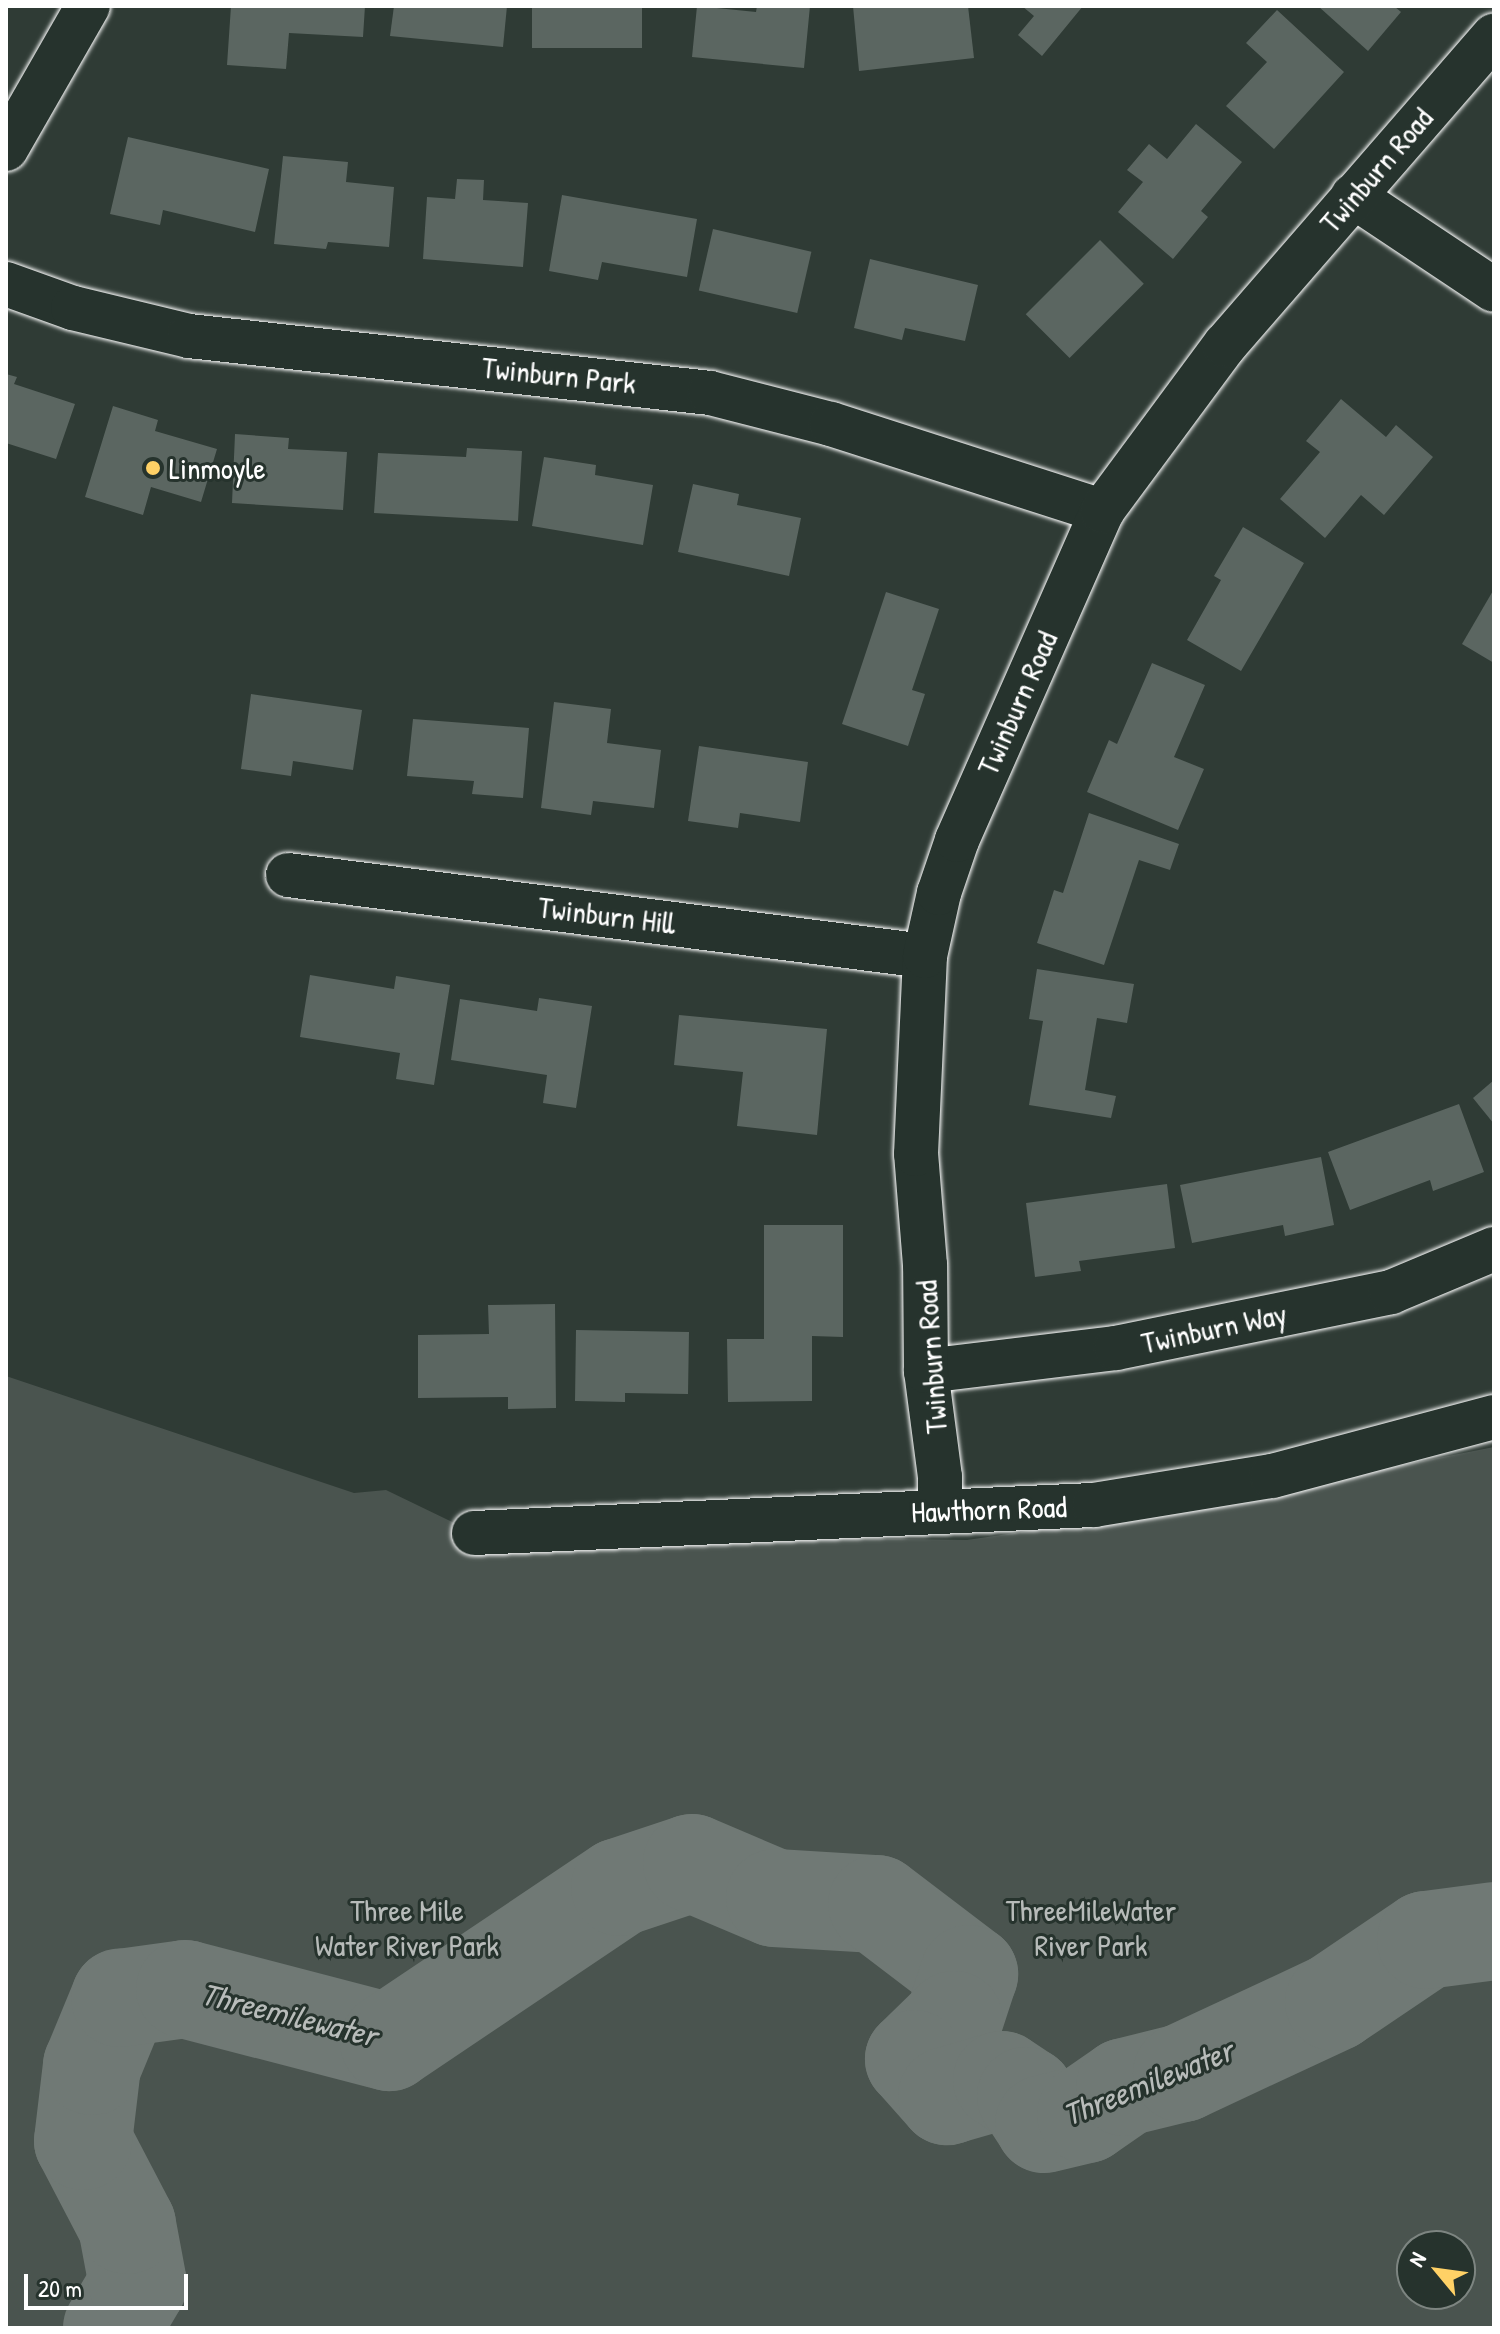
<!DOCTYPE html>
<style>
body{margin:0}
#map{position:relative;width:1500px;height:2334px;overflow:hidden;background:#2f3b35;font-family:"Patrick Hand",sans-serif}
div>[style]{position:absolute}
.green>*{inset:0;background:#4a544f}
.river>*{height:98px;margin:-49px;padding:0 49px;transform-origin:49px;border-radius:49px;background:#707975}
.building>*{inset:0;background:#5b6661;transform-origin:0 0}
.roads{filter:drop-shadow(0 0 2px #fff) drop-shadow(0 0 2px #fff)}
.minor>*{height:44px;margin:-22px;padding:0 22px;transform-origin:22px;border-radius:22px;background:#26332d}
.dots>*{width:22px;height:22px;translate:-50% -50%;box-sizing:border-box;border:4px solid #26332d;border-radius:50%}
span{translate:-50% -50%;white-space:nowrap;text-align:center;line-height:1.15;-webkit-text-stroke:6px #26332d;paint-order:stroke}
.street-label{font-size:30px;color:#fff}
.poi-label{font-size:30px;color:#fff}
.left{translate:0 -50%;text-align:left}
.park-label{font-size:30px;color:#b7bbb9}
.water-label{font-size:32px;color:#b8bcba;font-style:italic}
.frame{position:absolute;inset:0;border:8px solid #fff;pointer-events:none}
.north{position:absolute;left:1396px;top:2230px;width:80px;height:80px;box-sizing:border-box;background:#26332d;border:2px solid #7d8581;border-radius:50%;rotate:299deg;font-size:22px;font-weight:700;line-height:32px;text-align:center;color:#fff}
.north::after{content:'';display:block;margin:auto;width:28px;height:36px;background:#ffd166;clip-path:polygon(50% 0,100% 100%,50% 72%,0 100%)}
.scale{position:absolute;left:24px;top:2274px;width:164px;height:36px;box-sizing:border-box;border:4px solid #fff;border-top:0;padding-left:10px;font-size:24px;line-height:28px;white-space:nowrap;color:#fff;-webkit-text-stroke:6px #26332d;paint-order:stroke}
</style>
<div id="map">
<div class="green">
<div style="clip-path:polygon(evenodd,6px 1376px,354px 1493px,386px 1490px,475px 1533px,967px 1540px,1178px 1509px,1494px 1447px,1494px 2328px,6px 2328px,6px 1376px,1412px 2246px,1460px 2246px,1460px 2294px,1412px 2294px,1412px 2246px)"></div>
</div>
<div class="river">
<div style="left:112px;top:2328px;width:51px;rotate:-59.4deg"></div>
<div style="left:138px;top:2284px;width:60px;rotate:-100.6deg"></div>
<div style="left:127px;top:2225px;width:95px;rotate:-117.6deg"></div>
<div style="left:83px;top:2141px;width:76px;rotate:-83.2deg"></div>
<div style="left:92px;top:2066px;width:74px;rotate:-67.6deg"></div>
<div style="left:120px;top:1998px;width:66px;rotate:-7.9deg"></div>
<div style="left:185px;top:1989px;width:211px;rotate:14.6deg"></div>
<div style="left:389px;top:2042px;width:278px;rotate:-33.9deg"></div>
<div style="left:620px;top:1887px;width:76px;rotate:-18.4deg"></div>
<div style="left:692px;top:1863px;width:90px;rotate:22.9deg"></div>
<div style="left:775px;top:1898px;width:102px;rotate:3.4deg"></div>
<div style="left:877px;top:1904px;width:116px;rotate:37.3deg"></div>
<div style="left:969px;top:1974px;width:48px;rotate:108.1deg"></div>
<div style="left:954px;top:2020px;width:56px;rotate:135.7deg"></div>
<div style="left:914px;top:2059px;width:50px;rotate:48.3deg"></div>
<div style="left:947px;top:2096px;width:57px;rotate:-16.2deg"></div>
<div style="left:1002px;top:2080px;width:29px;rotate:34deg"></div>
<div style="left:1026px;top:2096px;width:33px;rotate:57deg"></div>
<div style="left:1044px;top:2124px;width:43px;rotate:-13.4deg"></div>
<div style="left:1086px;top:2114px;width:47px;rotate:-34.7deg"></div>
<div style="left:1125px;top:2087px;width:59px;rotate:-13.8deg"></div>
<div style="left:1182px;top:2073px;width:168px;rotate:-25deg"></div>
<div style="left:1334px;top:2002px;width:111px;rotate:-34deg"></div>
<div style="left:1426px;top:1940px;width:69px;rotate:-7.5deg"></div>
</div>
<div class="building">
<div style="clip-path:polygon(231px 6px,365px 6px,363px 37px,289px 33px,286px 69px,227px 65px)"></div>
<div style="clip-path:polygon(394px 6px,507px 6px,503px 47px,390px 36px)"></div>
<div style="left:532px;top:6px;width:110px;height:42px"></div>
<div style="clip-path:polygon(697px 6px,756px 12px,757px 6px,810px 6px,804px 68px,692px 57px)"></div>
<div style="clip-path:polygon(853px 6px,968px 6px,974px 58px,859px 71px)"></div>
<div style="clip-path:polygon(1022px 6px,1083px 6px,1042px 56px,1018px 35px,1034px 16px)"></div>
<div style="clip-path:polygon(1318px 6px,1394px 6px,1401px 12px,1368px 51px)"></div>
<div style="clip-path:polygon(1277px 10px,1344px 72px,1274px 149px,1226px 106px,1267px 62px,1246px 43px)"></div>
<div style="clip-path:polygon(1196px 124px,1242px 162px,1201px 211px,1208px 217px,1173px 259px,1118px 212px,1143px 182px,1127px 170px,1149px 144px,1167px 159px)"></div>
<div style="clip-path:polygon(128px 137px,269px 169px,255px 232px,163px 210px,160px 225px,110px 214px)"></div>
<div style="clip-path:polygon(283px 156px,348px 162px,346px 182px,394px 187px,389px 247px,328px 242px,326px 249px,274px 244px)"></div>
<div style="clip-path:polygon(457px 179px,484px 180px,483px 200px,528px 203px,523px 267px,423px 259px,427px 197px,455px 199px)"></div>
<div style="clip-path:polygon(562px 195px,697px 219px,687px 277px,602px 262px,598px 280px,549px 271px)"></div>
<div style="left:713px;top:229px;width:101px;height:63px;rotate:13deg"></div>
<div style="left:1100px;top:240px;width:62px;height:105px;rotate:45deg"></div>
<div style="clip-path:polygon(870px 259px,978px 285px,965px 341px,905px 328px,902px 340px,854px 328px)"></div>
<div style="clip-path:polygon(6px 374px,17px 377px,14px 384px,75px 404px,56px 459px,6px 443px)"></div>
<div style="clip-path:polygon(1341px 399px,1386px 437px,1396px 425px,1433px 457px,1384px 515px,1361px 495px,1325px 538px,1280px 499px,1320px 452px,1306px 441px)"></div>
<div style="clip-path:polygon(113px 406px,158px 420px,155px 431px,217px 449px,201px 502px,151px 487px,143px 515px,85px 497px)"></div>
<div style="clip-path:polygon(235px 434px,289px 438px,288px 449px,347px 452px,343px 510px,232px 503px)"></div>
<div style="clip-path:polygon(467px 448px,522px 451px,518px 521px,374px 513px,378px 453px,466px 457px)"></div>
<div style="clip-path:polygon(544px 457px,596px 465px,595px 475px,653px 485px,643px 545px,532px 526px)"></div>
<div style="clip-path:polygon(693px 484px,739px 494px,737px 505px,801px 518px,789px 576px,678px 552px)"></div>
<div style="clip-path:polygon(1243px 527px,1304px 563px,1241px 671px,1187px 640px,1221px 580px,1214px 576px)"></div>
<div style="clip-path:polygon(1494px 589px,1494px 663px,1462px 644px)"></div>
<div style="clip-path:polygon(886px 592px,939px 609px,912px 690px,925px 694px,908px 746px,842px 724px)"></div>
<div style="clip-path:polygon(1152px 663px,1205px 685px,1174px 757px,1204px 769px,1178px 830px,1087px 792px,1109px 740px,1117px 744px)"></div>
<div style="clip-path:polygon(251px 694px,362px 710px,353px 770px,293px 761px,291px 776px,241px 769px)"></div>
<div style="clip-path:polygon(554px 702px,611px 709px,607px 743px,661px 750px,654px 808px,593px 801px,591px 815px,541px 808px)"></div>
<div style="clip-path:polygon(413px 719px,529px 728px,523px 798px,472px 794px,474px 781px,407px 776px)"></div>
<div style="clip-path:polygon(699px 746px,808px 762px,800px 822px,740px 813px,738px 828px,688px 821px)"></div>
<div style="clip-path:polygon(1089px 813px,1179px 844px,1170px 870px,1139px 860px,1104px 965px,1037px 943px,1054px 890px,1063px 893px)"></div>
<div style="clip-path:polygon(1037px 969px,1134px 984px,1127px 1023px,1097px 1018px,1085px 1090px,1116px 1096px,1111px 1118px,1029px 1105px,1043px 1021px,1029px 1019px)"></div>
<div style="clip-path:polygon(310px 975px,394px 989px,396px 976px,450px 985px,434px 1085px,396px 1079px,400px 1053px,300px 1037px)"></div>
<div style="clip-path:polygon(539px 998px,592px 1006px,576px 1108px,543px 1103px,547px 1075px,451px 1060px,460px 999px,537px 1011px)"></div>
<div style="clip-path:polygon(679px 1015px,827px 1029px,817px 1135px,737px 1126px,743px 1072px,674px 1065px)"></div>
<div style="clip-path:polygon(1494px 1080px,1494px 1124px,1473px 1098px)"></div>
<div style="clip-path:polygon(1459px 1104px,1484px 1172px,1433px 1191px,1430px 1180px,1350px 1210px,1328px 1152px)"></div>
<div style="clip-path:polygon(1321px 1157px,1334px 1225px,1285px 1236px,1283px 1225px,1192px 1243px,1180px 1185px)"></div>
<div style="clip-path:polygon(1167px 1184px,1175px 1248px,1079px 1261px,1081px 1271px,1035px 1277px,1026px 1203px)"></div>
<div style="clip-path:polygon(764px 1225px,843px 1225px,843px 1337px,812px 1336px,812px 1401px,728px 1402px,727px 1339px,764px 1339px)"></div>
<div style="clip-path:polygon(555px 1304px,556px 1408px,508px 1409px,508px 1397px,418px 1398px,418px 1335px,489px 1334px,488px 1305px)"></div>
<div style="clip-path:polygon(576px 1330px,689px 1332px,688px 1394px,625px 1393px,625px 1402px,575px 1401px)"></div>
</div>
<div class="roads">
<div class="minor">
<div style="left:6px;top:149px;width:165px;rotate:-60.2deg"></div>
<div style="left:1353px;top:196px;width:169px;rotate:33.7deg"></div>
<div style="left:6px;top:284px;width:71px;rotate:19.7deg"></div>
<div style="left:73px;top:308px;width:119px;rotate:13.6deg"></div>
<div style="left:189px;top:336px;width:524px;rotate:6.24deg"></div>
<div style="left:710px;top:393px;width:125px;rotate:14.4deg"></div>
<div style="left:831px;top:424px;width:285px;rotate:17.8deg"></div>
<div style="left:288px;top:875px;width:642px;rotate:7.25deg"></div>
<div style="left:926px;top:1371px;width:191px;rotate:-6.9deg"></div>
<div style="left:1116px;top:1348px;width:281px;rotate:-11.5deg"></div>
<div style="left:1391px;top:1292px;width:112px;rotate:-22.7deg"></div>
<div style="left:940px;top:1510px;width:33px;rotate:-90deg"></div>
<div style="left:940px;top:1477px;width:107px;rotate:-97.5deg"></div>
<div style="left:926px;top:1371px;width:106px;rotate:-90.5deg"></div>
<div style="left:925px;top:1265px;width:111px;rotate:-94.6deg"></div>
<div style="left:916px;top:1154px;width:198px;rotate:-87.4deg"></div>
<div style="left:925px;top:956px;width:65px;rotate:-77.5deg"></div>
<div style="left:939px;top:893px;width:56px;rotate:-71.2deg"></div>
<div style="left:957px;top:840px;width:360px;rotate:-66.2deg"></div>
<div style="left:1102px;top:511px;width:207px;rotate:-53.5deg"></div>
<div style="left:1225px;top:345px;width:410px;rotate:-49deg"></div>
<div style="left:474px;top:1533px;width:621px;rotate:-2.59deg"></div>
<div style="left:1094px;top:1505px;width:180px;rotate:-9.3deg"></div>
<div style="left:1272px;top:1476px;width:230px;rotate:-14.9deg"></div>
</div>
</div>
<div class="dots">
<div style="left:153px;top:468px;background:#ffd166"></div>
</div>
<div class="street-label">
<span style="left:1376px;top:170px;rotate:-49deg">Twinburn Road</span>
<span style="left:559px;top:375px;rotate:6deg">Twinburn Park</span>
<span style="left:1017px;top:703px;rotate:-66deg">Twinburn Road</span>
<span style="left:607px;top:915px;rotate:7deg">Twinburn Hill</span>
<span style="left:1214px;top:1328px;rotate:-12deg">Twinburn Way</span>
<span style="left:931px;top:1357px;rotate:-94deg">Twinburn Road</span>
<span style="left:989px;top:1509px;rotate:-2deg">Hawthorn Road</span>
</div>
<div class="poi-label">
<span class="left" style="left:169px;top:468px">Linmoyle</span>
</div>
<div class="park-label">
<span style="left:407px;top:1927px">Three Mile<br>Water River Park</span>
<span style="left:1091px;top:1927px">ThreeMileWater<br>River Park</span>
</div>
<div class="water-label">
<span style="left:289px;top:2015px;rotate:14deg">Threemilewater</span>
<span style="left:1148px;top:2083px;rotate:-22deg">Threemilewater</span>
</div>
<div class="frame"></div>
<div class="north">N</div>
<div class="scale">20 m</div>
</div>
